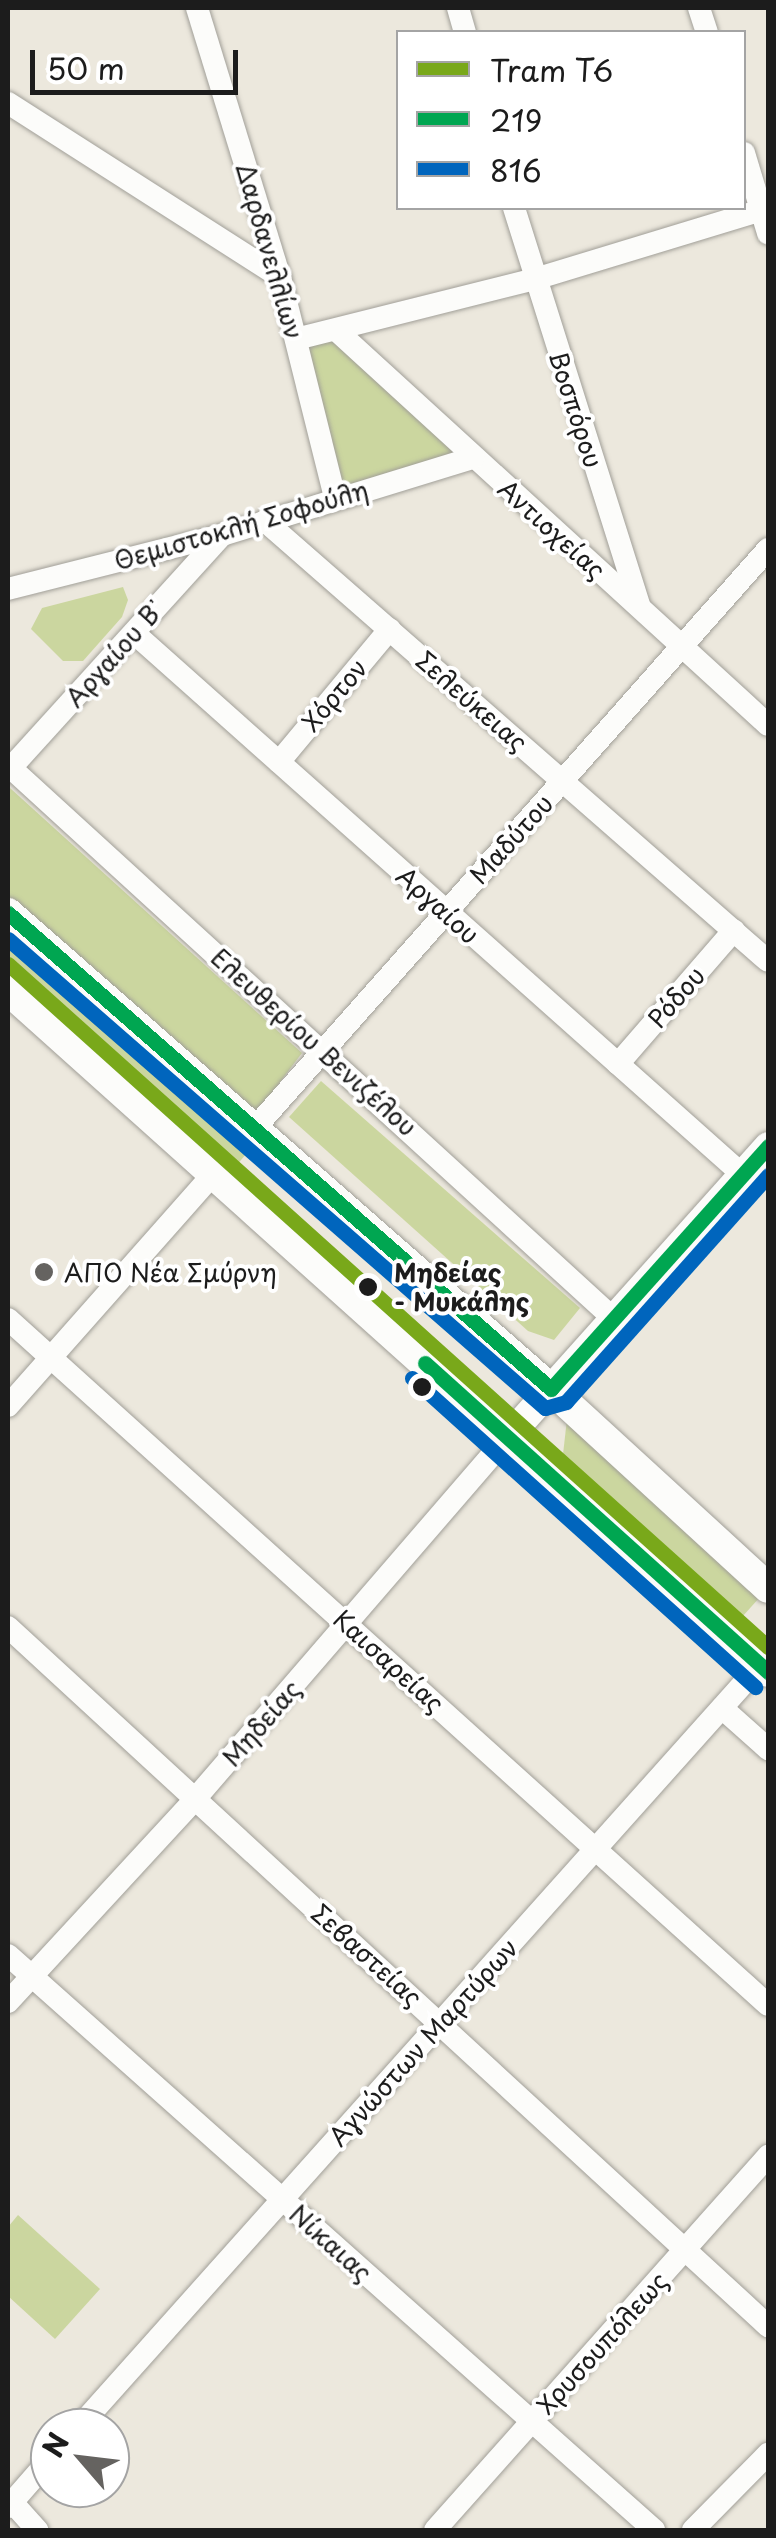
<!DOCTYPE html>
<meta charset="utf-8">
<style>
body{margin:0}
#map{position:relative;width:776px;height:2538px;overflow:hidden;background:#ece8dd;font-family:"Playpen Sans",sans-serif}
div>[style]{position:absolute}
.green>*{inset:0;background:#cbd69f}
.roads{filter:drop-shadow(0 0 2px #a19f98) drop-shadow(0 0 2px #a19f98)}
.minor>*{height:22px;margin:-11px;padding:0 11px;transform-origin:11px;border-radius:11px;background:#fcfcfa}
.tertiary>*{height:28px;margin:-14px;padding:0 14px;transform-origin:14px;border-radius:14px;background:#fcfcfa}
.secondary>*{height:30px;margin:-15px;padding:0 15px;transform-origin:15px;border-radius:15px;background:#fcfcfa}
.bus-1>*{height:15px;margin:-7.5px;padding:0 7.5px;transform-origin:7.5px;border-radius:7.5px;background:#00a651}
.bus-2>*{height:15px;margin:-7.5px;padding:0 7.5px;transform-origin:7.5px;border-radius:7.5px;background:#0065bd}
.tram-1>*{height:15px;margin:-7.5px;padding:0 7.5px;transform-origin:7.5px;border-radius:7.5px;background:#79a81a}
.dots>*{width:28px;height:28px;translate:-50% -50%;box-sizing:border-box;border:5px solid #fff;border-radius:50%}
span{translate:-50% -50%;white-space:nowrap;text-align:center;line-height:1.15;-webkit-text-stroke:8px #fff;paint-order:stroke}
.street-label{font-size:25px;color:#1c1c1c}
.poi-label{font-size:25px;color:#1c1c1c}
.left{translate:0 -50%;text-align:left}
.stop-label{font-size:25px;color:#1c1c1c;font-weight:700}
.frame{position:absolute;inset:0;border:10px solid #1c1c1c;pointer-events:none}
.legend{position:absolute;left:396px;top:30px;width:350px;height:180px;box-sizing:border-box;background:#fff;border:2px solid #a4a4a4;margin:0;padding:12px 18px;list-style:none;font-size:30px;color:#1c1c1c}
.legend li{display:flex;align-items:center;gap:20px;height:50px}
.legend b{width:50px;border:2px solid #a4a4a4}
.north{position:absolute;left:30px;top:2408px;width:100px;height:100px;box-sizing:border-box;background:#fff;border:2px solid #a4a4a4;border-radius:50%;rotate:298deg;font-size:28px;font-weight:700;line-height:40px;text-align:center;color:#1c1c1c}
.north::after{content:'';display:block;margin:auto;width:35px;height:45px;background:#656360;clip-path:polygon(50% 0,100% 100%,50% 72%,0 100%)}
.scale{position:absolute;left:30px;top:50px;width:208px;height:45px;box-sizing:border-box;border:5px solid #1c1c1c;border-top:0;padding-left:12px;font-size:30px;line-height:35px;white-space:nowrap;color:#1c1c1c;-webkit-text-stroke:8px #fff;paint-order:stroke}
</style>
<div id="map">
<div class="green">
<div style="clip-path:polygon(337px 331px,473px 458px,335px 497px,296px 339px)"></div>
<div style="clip-path:polygon(123px 587px,128px 600px,122px 617px,83px 661px,63px 661px,31px 629px,42px 608px)"></div>
<div style="clip-path:polygon(10px 788px,302px 1053px,255px 1115px,8px 903px)"></div>
<div style="clip-path:polygon(8px 936px,257px 1141px,225px 1179px,8px 985px)"></div>
<div style="clip-path:polygon(321px 1081px,580px 1308px,554px 1340px,528px 1331px,289px 1117px)"></div>
<div style="clip-path:polygon(567px 1419px,760px 1597px,734px 1626px,561px 1472px)"></div>
<div style="clip-path:polygon(18px 2215px,100px 2289px,55px 2339px,8px 2296px,8px 2227px)"></div>
</div>
<div class="roads">
<div class="minor">
<div style="left:197px;top:8px;width:282px;rotate:72.9deg"></div>
<div style="left:280px;top:277px;width:227px;rotate:76deg"></div>
<div style="left:458px;top:8px;width:25px;rotate:74deg"></div>
<div style="left:699px;top:8px;width:25px;rotate:72deg"></div>
<div style="left:8px;top:103px;width:323px;rotate:32.6deg"></div>
<div style="left:744px;top:153px;width:84px;rotate:73.3deg"></div>
<div style="left:514px;top:208px;width:416px;rotate:72.5deg"></div>
<div style="left:337px;top:331px;width:584px;rotate:42.43deg"></div>
<div style="left:296px;top:339px;width:246px;rotate:-14.1deg"></div>
<div style="left:535px;top:279px;width:244px;rotate:-16.9deg"></div>
<div style="left:265px;top:521px;width:668px;rotate:41.18deg"></div>
<div style="left:8px;top:589px;width:221px;rotate:-14.2deg"></div>
<div style="left:222px;top:535px;width:263px;rotate:-17.1deg"></div>
<div style="left:134px;top:633px;width:815px;rotate:41.67deg"></div>
<div style="left:279px;top:762px;width:173px;rotate:-50.2deg"></div>
<div style="left:11px;top:768px;width:817px;rotate:42.42deg"></div>
<div style="left:8px;top:771px;width:319px;rotate:-47.8deg"></div>
<div style="left:618px;top:1064px;width:177px;rotate:-49.1deg"></div>
<div style="left:254px;top:1129px;width:775px;rotate:-48.45deg"></div>
<div style="left:8px;top:1319px;width:1024px;rotate:42.07deg"></div>
<div style="left:8px;top:1406px;width:310px;rotate:-48.5deg"></div>
<div style="left:8px;top:1627px;width:1033px;rotate:42.61deg"></div>
<div style="left:722px;top:1708px;width:62px;rotate:41.7deg"></div>
<div style="left:8px;top:1955px;width:865px;rotate:41.67deg"></div>
<div style="left:8px;top:2002px;width:276px;rotate:-47.3deg"></div>
<div style="left:195px;top:1799px;width:479px;rotate:-49.2deg"></div>
<div style="left:78px;top:2428px;width:1035px;rotate:-48.21deg"></div>
<div style="left:12px;top:2502px;width:38px;rotate:48deg"></div>
<div style="left:8px;top:2507px;width:64px;rotate:-48.8deg"></div>
<div style="left:435px;top:2530px;width:501px;rotate:-48.32deg"></div>
<div style="left:693px;top:2530px;width:107px;rotate:-45.4deg"></div>
</div>
<div class="tertiary">
<div style="left:508px;top:1437px;width:390px;rotate:-48.2deg"></div>
</div>
<div class="secondary">
<div style="left:8px;top:913px;width:722px;rotate:41.24deg"></div>
<div style="left:551px;top:1389px;width:294px;rotate:42.5deg"></div>
<div style="left:8px;top:990px;width:1021px;rotate:41.9deg"></div>
</div>
</div>
<div class="bus-1">
<div style="left:8px;top:913px;width:722px;rotate:41.24deg"></div>
<div style="left:551px;top:1389px;width:326px;rotate:-48.2deg"></div>
<div style="left:425px;top:1363px;width:462px;rotate:42deg"></div>
</div>
<div class="bus-2">
<div style="left:8px;top:939px;width:713px;rotate:41.13deg"></div>
<div style="left:545px;top:1408px;width:22px;rotate:-16deg"></div>
<div style="left:566px;top:1402px;width:304px;rotate:-48.3deg"></div>
<div style="left:412px;top:1378px;width:462px;rotate:42deg"></div>
</div>
<div class="tram-1">
<div style="left:8px;top:964px;width:1022px;rotate:41.95deg"></div>
</div>
<div class="dots">
<div style="left:44px;top:1272px;background:#656360"></div>
<div style="left:368px;top:1287px;background:#1c1c1c"></div>
<div style="left:422px;top:1387px;background:#1c1c1c"></div>
</div>
<div class="street-label">
<span style="left:270px;top:251px;rotate:74deg">Δαρδανελλίων</span>
<span style="left:576px;top:409px;rotate:72deg">Βοσπόρου</span>
<span style="left:241px;top:525px;rotate:-16deg">Θεμιστοκλή Σοφούλη</span>
<span style="left:552px;top:529px;rotate:42deg">Αντιοχείας</span>
<span style="left:115px;top:653px;rotate:-48deg">Αργαίου Β᾽</span>
<span style="left:334px;top:695px;rotate:-50deg">Χόρτον</span>
<span style="left:472px;top:701px;rotate:41deg">Σελεύκειας</span>
<span style="left:511px;top:839px;rotate:-48deg">Μαδύτου</span>
<span style="left:438px;top:905px;rotate:42deg">Αργαίου</span>
<span style="left:676px;top:997px;rotate:-49deg">Ρόδου</span>
<span style="left:314px;top:1042px;rotate:42deg">Ελευθερίου Βενιζέλου</span>
<span style="left:389px;top:1661px;rotate:42deg">Καισαρείας</span>
<span style="left:261px;top:1723px;rotate:-49deg">Μηδείας</span>
<span style="left:367px;top:1955px;rotate:42deg">Σεβαστείας</span>
<span style="left:423px;top:2042px;rotate:-48deg">Αγνώστων Μαρτύρων</span>
<span style="left:331px;top:2243px;rotate:42deg">Νίκαιας</span>
<span style="left:602px;top:2343px;rotate:-48deg">Χρυσουπόλεως</span>
</div>
<div class="poi-label">
<span class="left" style="left:64px;top:1272px">ΑΠΟ Νέα Σμύρνη</span>
</div>
<div class="stop-label">
<span class="left" style="left:394px;top:1287px">Μηδείας<br>- Μυκάλης</span>
</div>
<div class="frame"></div>
<ul class="legend">
<li><b style="height:12px;background:#79a81a"></b>Tram Τ6</li>
<li><b style="height:12px;background:#00a651"></b>219</li>
<li><b style="height:12px;background:#0065bd"></b>816</li>
</ul>
<div class="north">N</div>
<div class="scale">50 m</div>
</div>
